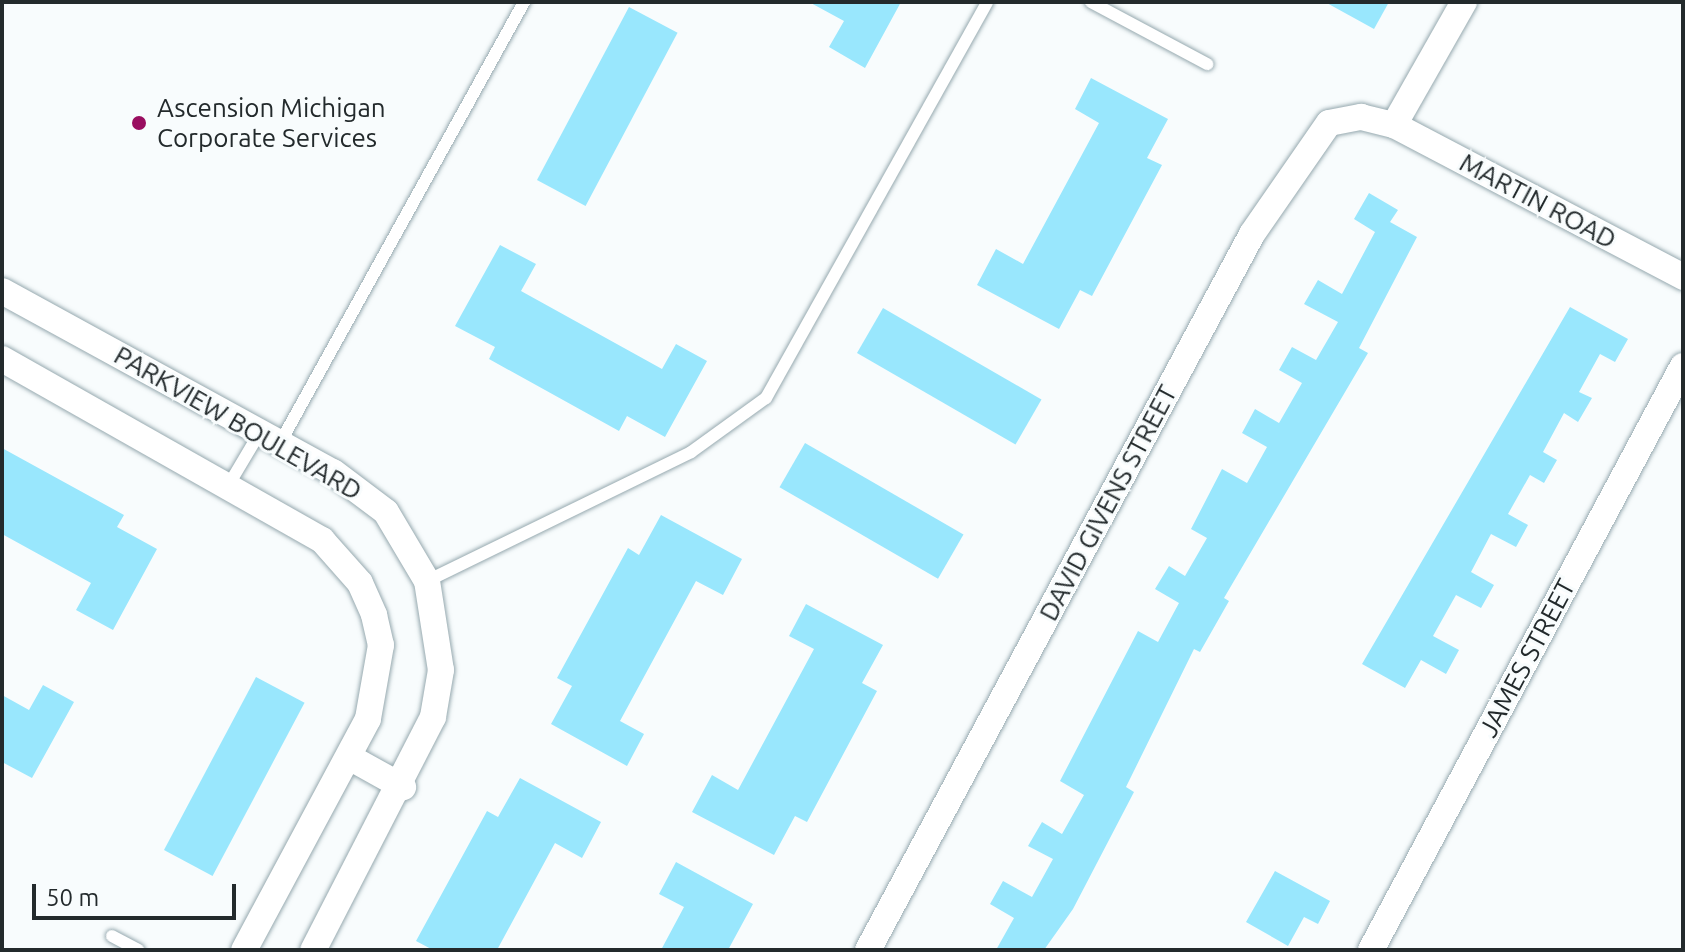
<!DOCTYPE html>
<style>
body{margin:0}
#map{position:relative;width:1685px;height:952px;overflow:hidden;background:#f8fcfd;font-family:Ubuntu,sans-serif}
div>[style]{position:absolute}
.building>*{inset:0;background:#99e7fd;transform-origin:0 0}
.roads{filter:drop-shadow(0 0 2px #96a9af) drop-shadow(0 0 2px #96a9af)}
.lane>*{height:12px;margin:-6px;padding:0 6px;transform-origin:6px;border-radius:6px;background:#fff}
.street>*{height:26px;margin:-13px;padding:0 13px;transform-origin:13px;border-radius:13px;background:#fff}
.dots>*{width:22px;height:22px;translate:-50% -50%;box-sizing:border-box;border:4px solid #f8fcfd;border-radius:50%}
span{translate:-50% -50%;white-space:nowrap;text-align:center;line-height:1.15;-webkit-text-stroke:6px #f8fcfd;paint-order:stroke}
.poi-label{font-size:26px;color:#232a2c}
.left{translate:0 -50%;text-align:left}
.street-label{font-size:26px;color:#232a2c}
.frame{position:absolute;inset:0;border:4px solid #232a2c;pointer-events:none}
.scale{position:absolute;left:32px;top:884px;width:204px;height:36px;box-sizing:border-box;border:4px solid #232a2c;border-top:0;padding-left:10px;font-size:24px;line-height:28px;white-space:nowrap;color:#232a2c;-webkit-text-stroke:6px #f8fcfd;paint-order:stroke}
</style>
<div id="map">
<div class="building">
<div style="clip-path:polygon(809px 2px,901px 2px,865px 68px,829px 47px,844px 21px)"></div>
<div style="clip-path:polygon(1325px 2px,1389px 2px,1374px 29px)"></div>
<div style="left:629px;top:7px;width:55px;height:196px;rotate:28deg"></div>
<div style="clip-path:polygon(1091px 78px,1168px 119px,1147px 158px,1162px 165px,1092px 296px,1080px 290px,1059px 329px,977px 285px,996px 249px,1023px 264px,1099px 123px,1075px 109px)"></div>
<div style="clip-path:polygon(1369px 193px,1398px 210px,1390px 222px,1417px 237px,1359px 348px,1368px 353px,1224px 598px,1229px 601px,1200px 652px,1194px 649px,1126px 787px,1134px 792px,1073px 909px,1044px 950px,996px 950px,1014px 918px,990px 904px,1003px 881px,1032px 897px,1053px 859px,1028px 846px,1042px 822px,1062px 834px,1084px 795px,1060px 781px,1138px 631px,1158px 642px,1179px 603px,1155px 589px,1169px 566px,1185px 576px,1207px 538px,1191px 529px,1222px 469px,1247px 483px,1267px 447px,1242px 433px,1255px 409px,1279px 423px,1302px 383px,1279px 370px,1292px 347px,1316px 360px,1338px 322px,1304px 304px,1318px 280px,1342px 294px,1375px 232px,1354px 219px)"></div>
<div style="clip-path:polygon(500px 245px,536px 264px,521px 291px,662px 369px,676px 344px,707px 361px,665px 437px,627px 416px,619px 431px,489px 359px,495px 347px,455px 326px)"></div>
<div style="clip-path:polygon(1570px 307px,1628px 339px,1615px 362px,1600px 354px,1579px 392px,1592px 398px,1578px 422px,1564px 413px,1543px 452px,1557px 460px,1544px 483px,1530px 475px,1508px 514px,1528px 525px,1516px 547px,1491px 534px,1471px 572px,1494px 585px,1481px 608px,1456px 595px,1433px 636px,1459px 650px,1446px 674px,1421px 660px,1405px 688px,1362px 664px)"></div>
<div style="left:883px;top:308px;width:183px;height:52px;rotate:30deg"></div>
<div style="left:805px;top:443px;width:183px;height:51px;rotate:30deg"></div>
<div style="clip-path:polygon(2px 448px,124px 515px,117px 527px,157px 549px,113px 630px,76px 610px,91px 583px,2px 534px)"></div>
<div style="clip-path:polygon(661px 515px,742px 559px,723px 595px,696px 581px,620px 721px,644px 734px,627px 766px,551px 724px,572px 686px,557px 678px,628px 548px,639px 555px)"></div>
<div style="clip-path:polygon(806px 604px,883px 645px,862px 683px,877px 691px,807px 822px,795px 816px,774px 855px,692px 812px,712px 775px,738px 790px,814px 649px,789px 636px)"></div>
<div style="left:256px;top:677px;width:55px;height:196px;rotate:28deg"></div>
<div style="clip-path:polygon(43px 685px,74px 702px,32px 778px,2px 762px,2px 695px,29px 710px)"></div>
<div style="clip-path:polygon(520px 778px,601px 822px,582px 858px,555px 843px,497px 950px,433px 950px,416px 941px,487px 811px,498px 817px)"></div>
<div style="clip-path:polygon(676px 862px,753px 904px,728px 950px,661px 950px,684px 907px,659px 894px)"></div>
<div style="clip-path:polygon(1275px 871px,1330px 901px,1318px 924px,1304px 917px,1288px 946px,1246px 922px)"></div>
</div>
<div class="roads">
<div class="lane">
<div style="left:1091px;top:2px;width:132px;rotate:28.1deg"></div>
<div style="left:280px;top:443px;width:504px;rotate:-61.04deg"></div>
<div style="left:228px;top:486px;width:63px;rotate:-59.3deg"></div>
<div style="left:427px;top:581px;width:294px;rotate:-26deg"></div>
<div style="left:691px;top:452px;width:92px;rotate:-35.8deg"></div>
<div style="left:766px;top:398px;width:453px;rotate:-60.8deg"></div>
<div style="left:112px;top:936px;width:30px;rotate:28deg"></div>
</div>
<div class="street">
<div style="left:1394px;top:125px;width:142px;rotate:-60.4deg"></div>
<div style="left:2px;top:291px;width:377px;rotate:28.7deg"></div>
<div style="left:333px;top:472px;width:66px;rotate:37deg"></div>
<div style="left:386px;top:512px;width:80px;rotate:59.3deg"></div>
<div style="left:427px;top:581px;width:90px;rotate:81.1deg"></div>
<div style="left:441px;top:670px;width:48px;rotate:99.7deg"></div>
<div style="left:433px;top:717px;width:262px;rotate:117.2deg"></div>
<div style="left:2px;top:359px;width:368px;rotate:29.5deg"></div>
<div style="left:322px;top:540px;width:57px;rotate:48.5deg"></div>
<div style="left:360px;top:583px;width:35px;rotate:66deg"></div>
<div style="left:374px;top:615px;width:31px;rotate:77deg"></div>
<div style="left:381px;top:645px;width:75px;rotate:100deg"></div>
<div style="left:368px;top:719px;width:262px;rotate:118.2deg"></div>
<div style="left:349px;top:757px;width:62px;rotate:29.1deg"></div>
<div style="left:868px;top:950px;width:812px;rotate:-61.79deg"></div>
<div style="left:1252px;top:234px;width:135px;rotate:-55.3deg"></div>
<div style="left:1329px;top:123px;width:33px;rotate:-11deg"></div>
<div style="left:1361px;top:117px;width:34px;rotate:14deg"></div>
<div style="left:1394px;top:125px;width:327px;rotate:27.7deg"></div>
<div style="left:1371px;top:950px;width:662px;rotate:-61.89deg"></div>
</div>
</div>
<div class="dots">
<div style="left:139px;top:123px;background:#990e60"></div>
</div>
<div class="poi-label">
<span class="left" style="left:157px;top:123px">Ascension Michigan<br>Corporate Services</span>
</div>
<div class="street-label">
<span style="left:1538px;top:201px;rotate:28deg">MARTIN ROAD</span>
<span style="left:238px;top:423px;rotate:30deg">PARKVIEW BOULEVARD</span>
<span style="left:1108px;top:503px;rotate:-62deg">DAVID GIVENS STREET</span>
<span style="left:1527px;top:658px;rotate:-62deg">JAMES STREET</span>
</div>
<div class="frame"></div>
<div class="scale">50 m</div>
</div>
